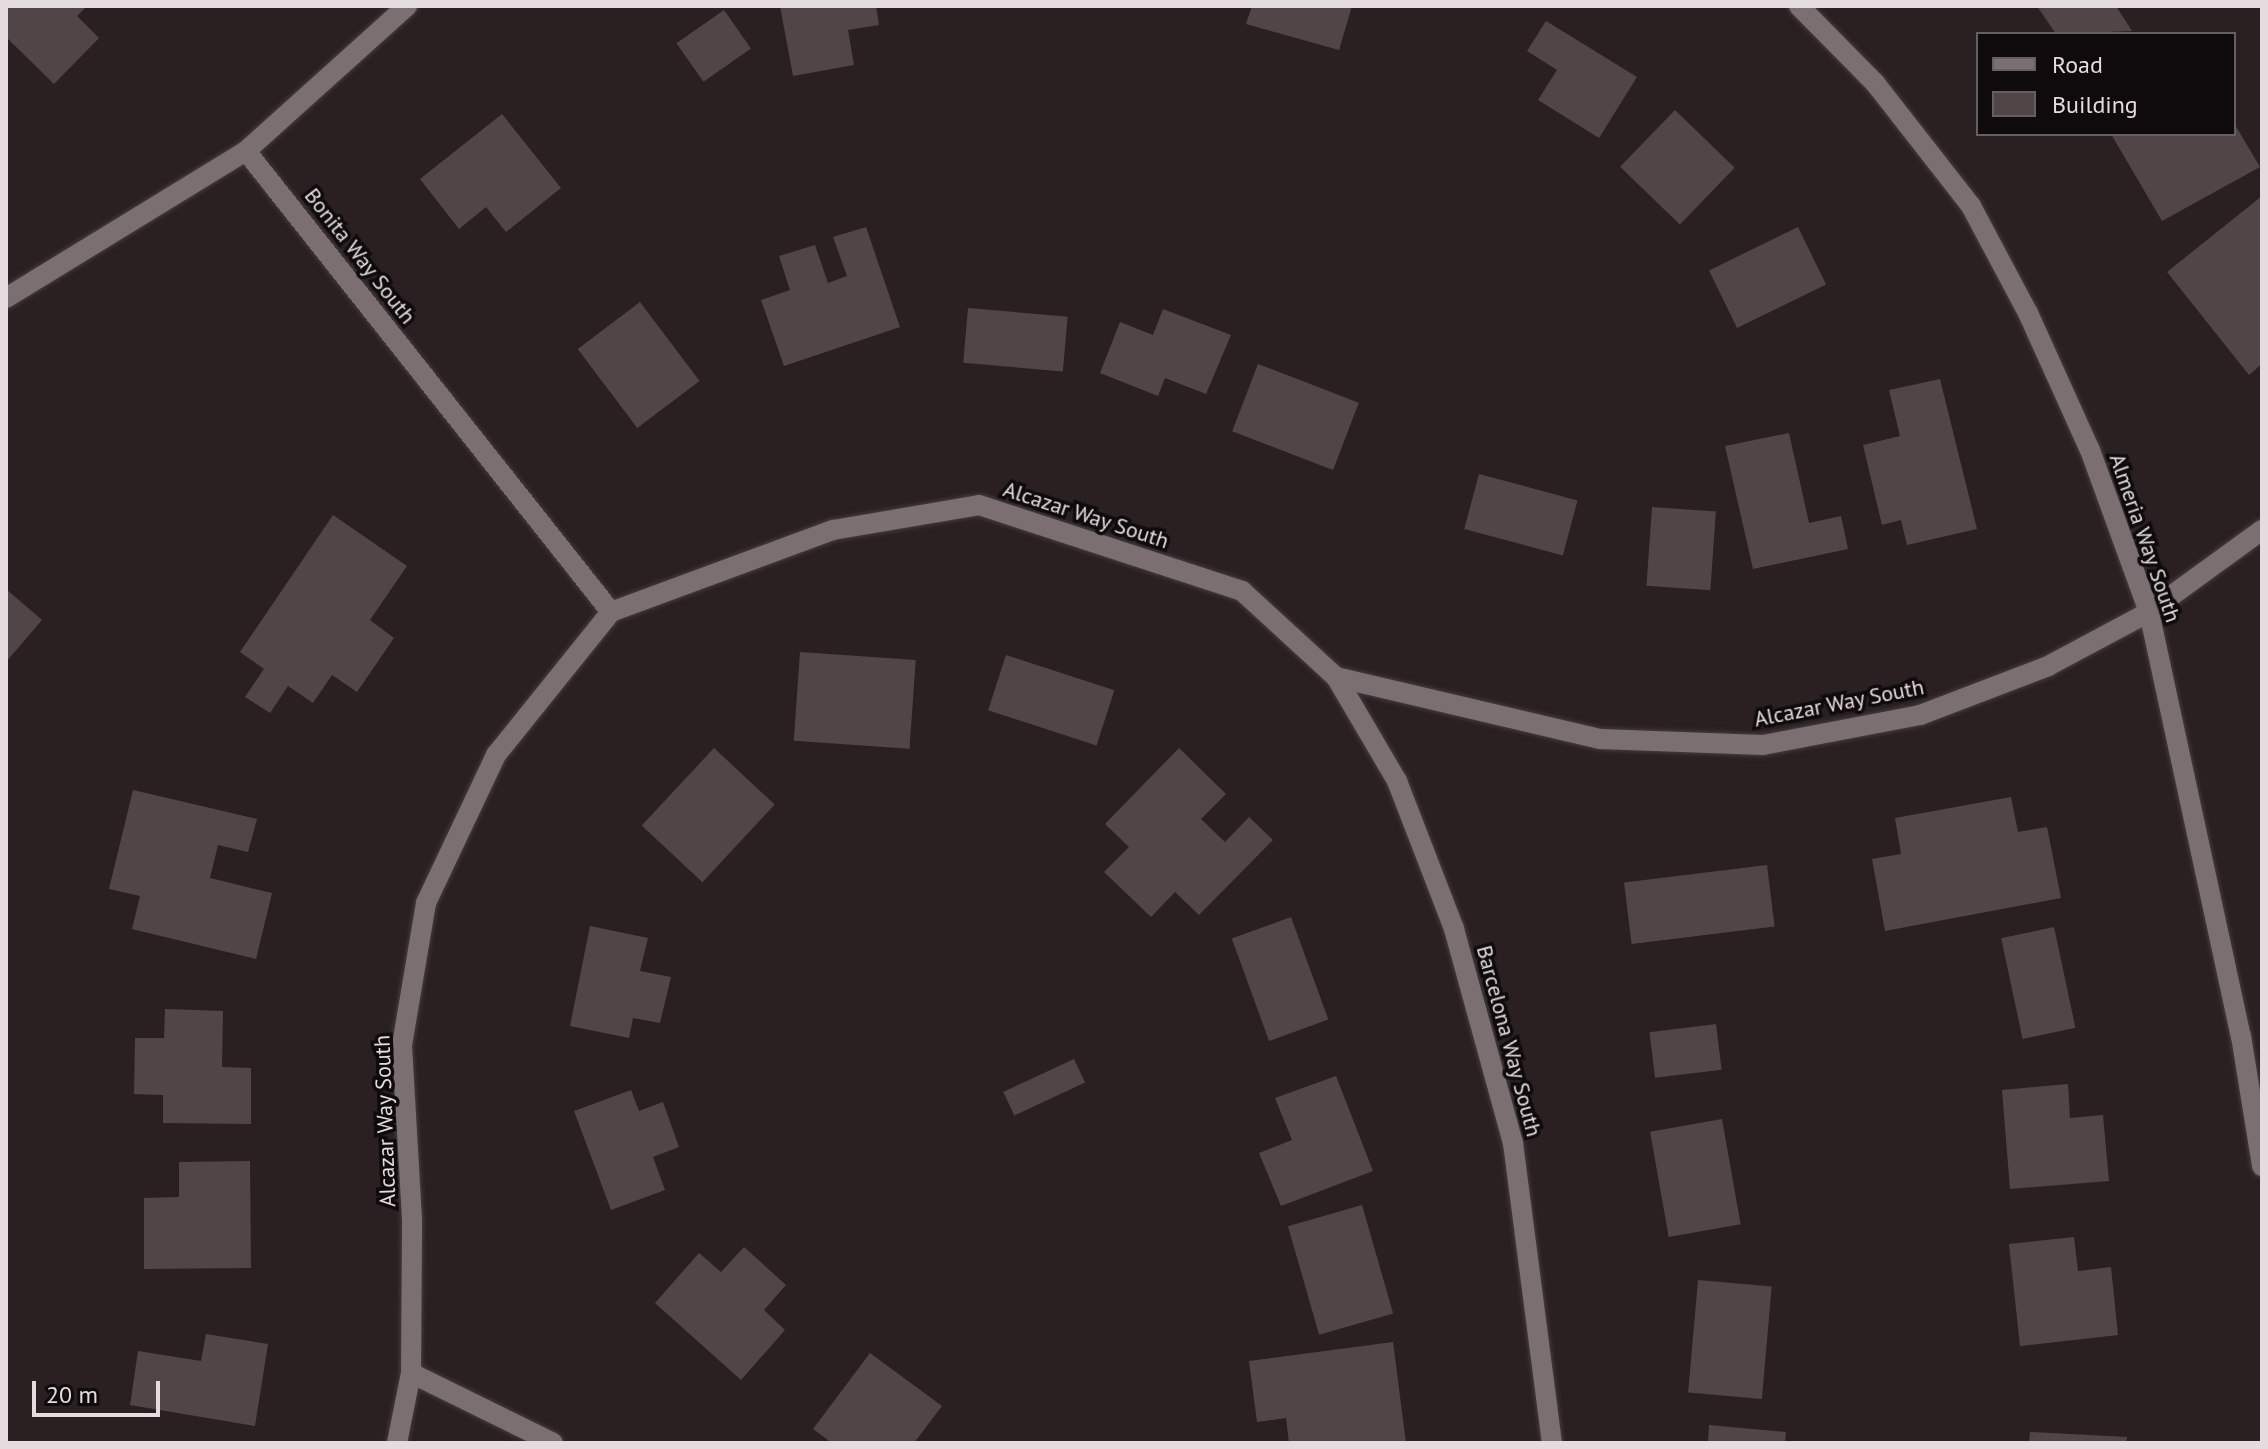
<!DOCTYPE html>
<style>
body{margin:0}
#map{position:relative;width:2268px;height:1449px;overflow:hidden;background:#2a2022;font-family:"PT Sans",sans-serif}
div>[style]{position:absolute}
.building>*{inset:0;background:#514548;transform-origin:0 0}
.roads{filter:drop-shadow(0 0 2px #443c3e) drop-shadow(0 0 2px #443c3e)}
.street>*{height:20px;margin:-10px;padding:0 10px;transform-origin:10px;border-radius:10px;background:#7c6f72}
span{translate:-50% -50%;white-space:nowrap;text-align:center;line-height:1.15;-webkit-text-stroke:7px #0f0b0c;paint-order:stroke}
.street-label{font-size:22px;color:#e4dcde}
.frame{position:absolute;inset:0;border:8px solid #e4dcde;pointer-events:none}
.legend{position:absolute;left:1976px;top:32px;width:260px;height:104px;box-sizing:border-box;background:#0f0b0c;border:2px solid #645f60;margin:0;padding:10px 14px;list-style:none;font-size:24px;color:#e4dcde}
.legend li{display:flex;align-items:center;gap:16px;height:40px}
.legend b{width:40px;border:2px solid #645f60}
.scale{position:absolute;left:32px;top:1381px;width:128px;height:36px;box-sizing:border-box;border:4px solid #e4dcde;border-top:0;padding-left:10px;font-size:24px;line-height:28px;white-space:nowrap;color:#e4dcde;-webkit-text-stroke:6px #0f0b0c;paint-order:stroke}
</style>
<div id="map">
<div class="building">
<div style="clip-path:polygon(6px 6px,87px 6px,77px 16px,99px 38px,54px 84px,6px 37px)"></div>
<div style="clip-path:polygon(780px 6px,876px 6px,879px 25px,848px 30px,854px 65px,793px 76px)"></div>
<div style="clip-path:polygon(1252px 6px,1352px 6px,1339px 50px,1246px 24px)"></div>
<div style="clip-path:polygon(2037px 6px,2116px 6px,2132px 31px,2056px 34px)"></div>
<div style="left:724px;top:10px;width:47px;height:58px;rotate:55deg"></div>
<div style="clip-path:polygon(1546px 21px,1637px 77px,1599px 138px,1538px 100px,1557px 70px,1527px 51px)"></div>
<div style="left:1675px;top:110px;width:83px;height:79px;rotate:44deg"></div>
<div style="clip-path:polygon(502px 114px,561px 188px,506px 232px,486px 207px,459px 229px,420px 179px)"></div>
<div style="clip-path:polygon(2234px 123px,2260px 167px,2162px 221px,2111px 134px,2234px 134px)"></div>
<div style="clip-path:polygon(2262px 196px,2262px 364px,2249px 375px,2167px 272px)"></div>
<div style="clip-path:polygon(866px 227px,900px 327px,784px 366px,761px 300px,790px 290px,779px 256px,815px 245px,828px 283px,847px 276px,833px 237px)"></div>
<div style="left:1798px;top:227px;width:64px;height:99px;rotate:64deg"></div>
<div style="left:640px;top:302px;width:99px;height:78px;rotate:53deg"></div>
<div style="left:968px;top:308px;width:100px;height:55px;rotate:5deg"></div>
<div style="clip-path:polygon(1163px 309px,1231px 335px,1206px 394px,1165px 378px,1158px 396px,1100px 373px,1120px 322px,1153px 335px)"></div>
<div style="left:1258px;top:364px;width:108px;height:72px;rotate:21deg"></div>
<div style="clip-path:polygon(1940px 379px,1977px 529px,1907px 545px,1901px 520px,1882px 525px,1863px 445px,1900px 436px,1889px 390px)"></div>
<div style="clip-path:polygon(1789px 433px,1809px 523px,1841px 516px,1848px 549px,1753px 569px,1725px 446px)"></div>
<div style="left:1479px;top:474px;width:102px;height:57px;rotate:15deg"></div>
<div style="left:1652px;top:507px;width:64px;height:79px;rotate:4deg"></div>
<div style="clip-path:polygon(333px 515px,407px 566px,370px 620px,394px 638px,357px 692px,332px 675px,313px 703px,288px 686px,270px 713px,245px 697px,264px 669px,240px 652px)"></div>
<div style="clip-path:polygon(6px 589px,42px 620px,6px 662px)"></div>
<div style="left:800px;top:652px;width:116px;height:89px;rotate:4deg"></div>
<div style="left:1006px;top:655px;width:114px;height:58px;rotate:18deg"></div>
<div style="left:714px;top:748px;width:83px;height:106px;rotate:43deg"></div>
<div style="clip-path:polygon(1179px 748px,1226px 794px,1201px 819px,1225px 842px,1249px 817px,1273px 840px,1199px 915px,1175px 892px,1151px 917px,1104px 872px,1129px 847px,1105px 824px)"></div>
<div style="clip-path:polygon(133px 790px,257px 819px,248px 852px,218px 845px,210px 878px,272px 893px,256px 959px,132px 929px,140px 896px,109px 889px)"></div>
<div style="clip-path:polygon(2011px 797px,2018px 832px,2047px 827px,2061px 898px,1885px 931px,1872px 859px,1901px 854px,1895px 818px)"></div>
<div style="left:1767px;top:865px;width:62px;height:144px;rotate:83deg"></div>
<div style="left:1291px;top:917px;width:109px;height:63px;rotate:70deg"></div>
<div style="clip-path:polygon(590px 926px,648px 938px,640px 971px,671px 977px,660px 1023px,633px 1018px,629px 1038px,570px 1026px)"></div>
<div style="left:2054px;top:927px;width:103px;height:54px;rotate:78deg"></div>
<div style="clip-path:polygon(165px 1009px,223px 1011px,222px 1067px,251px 1068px,251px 1124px,163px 1123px,163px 1095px,134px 1094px,135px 1038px,164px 1038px)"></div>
<div style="left:1716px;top:1024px;width:46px;height:67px;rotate:83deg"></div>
<div style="left:1074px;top:1059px;width:26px;height:78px;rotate:65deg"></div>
<div style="clip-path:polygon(1336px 1076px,1373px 1171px,1281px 1206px,1259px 1153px,1292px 1140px,1275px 1098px)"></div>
<div style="clip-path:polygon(2068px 1084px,2070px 1118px,2103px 1115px,2109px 1181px,2010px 1189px,2002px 1090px)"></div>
<div style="clip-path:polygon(631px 1090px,639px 1111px,663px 1102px,679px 1147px,653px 1157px,665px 1190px,611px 1210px,574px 1111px)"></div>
<div style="left:1722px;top:1119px;width:107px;height:73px;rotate:80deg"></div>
<div style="clip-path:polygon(250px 1161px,251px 1268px,144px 1269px,144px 1198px,179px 1197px,179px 1162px)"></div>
<div style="left:1362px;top:1205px;width:113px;height:77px;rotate:74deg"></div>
<div style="clip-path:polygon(2074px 1237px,2078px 1271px,2111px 1267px,2118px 1335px,2020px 1346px,2009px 1244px)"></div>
<div style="clip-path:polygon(744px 1247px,786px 1285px,764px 1310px,785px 1330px,741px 1380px,655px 1303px,699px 1253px,721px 1272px)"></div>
<div style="left:1698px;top:1280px;width:74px;height:113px;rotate:5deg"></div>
<div style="clip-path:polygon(206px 1334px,268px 1344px,255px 1426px,130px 1405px,138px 1351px,201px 1361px)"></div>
<div style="clip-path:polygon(1393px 1342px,1406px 1443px,1289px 1443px,1286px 1418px,1257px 1422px,1249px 1361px)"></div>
<div style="clip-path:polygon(870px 1353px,942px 1406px,914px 1443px,832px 1443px,813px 1429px)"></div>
<div style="clip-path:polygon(1709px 1425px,1786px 1432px,1785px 1443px,1708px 1443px)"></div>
<div style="clip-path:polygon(2030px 1432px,2127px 1437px,2126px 1443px,2029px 1443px)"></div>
</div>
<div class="roads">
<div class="street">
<div style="left:1799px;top:6px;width:108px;rotate:45.4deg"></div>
<div style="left:1875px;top:83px;width:156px;rotate:52deg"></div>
<div style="left:1971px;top:206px;width:121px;rotate:62deg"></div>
<div style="left:2028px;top:313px;width:150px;rotate:65.7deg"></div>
<div style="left:2090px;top:450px;width:172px;rotate:70deg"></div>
<div style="left:2149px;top:612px;width:434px;rotate:77.8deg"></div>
<div style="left:2241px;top:1036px;width:132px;rotate:80.8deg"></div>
<div style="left:246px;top:151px;width:588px;rotate:51.63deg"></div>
<div style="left:6px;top:298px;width:281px;rotate:-31.5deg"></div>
<div style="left:246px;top:151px;width:217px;rotate:-42deg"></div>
<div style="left:1336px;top:677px;width:121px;rotate:59.6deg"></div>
<div style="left:1397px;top:781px;width:159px;rotate:68.9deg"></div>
<div style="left:1454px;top:929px;width:222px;rotate:74.6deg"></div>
<div style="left:1513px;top:1143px;width:303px;rotate:82.6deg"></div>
<div style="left:411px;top:1373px;width:158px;rotate:26.2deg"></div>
<div style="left:397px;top:1443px;width:71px;rotate:-78.7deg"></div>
<div style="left:411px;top:1373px;width:154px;rotate:-89.6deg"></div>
<div style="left:412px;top:1219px;width:174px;rotate:-93.3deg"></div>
<div style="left:402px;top:1045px;width:144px;rotate:-80.4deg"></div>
<div style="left:426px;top:903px;width:164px;rotate:-64.7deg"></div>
<div style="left:496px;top:755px;width:184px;rotate:-51.2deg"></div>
<div style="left:611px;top:612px;width:237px;rotate:-20.3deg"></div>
<div style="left:833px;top:530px;width:148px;rotate:-9.7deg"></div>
<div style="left:979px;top:505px;width:277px;rotate:18.1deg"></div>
<div style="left:1242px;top:591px;width:127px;rotate:42.5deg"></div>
<div style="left:1336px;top:677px;width:271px;rotate:13.2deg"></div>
<div style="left:1600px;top:739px;width:163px;rotate:2.1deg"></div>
<div style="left:1763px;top:745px;width:160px;rotate:-10.8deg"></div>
<div style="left:1920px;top:715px;width:137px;rotate:-20.9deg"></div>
<div style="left:2048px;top:666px;width:115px;rotate:-28.1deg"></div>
<div style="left:2149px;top:612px;width:140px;rotate:-36deg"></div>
</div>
</div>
<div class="street-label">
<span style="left:360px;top:256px;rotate:52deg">Bonita Way South</span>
<span style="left:1086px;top:515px;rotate:18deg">Alcazar Way South</span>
<span style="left:2145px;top:538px;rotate:71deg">Almeria Way South</span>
<span style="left:1839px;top:703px;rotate:-11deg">Alcazar Way South</span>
<span style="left:1509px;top:1041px;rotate:75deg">Barcelona Way South</span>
<span style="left:385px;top:1121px;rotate:-92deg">Alcazar Way South</span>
</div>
<div class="frame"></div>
<ul class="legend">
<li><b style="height:10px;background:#7c6f72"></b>Road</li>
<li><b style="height:22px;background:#514548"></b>Building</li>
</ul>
<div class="scale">20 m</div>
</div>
